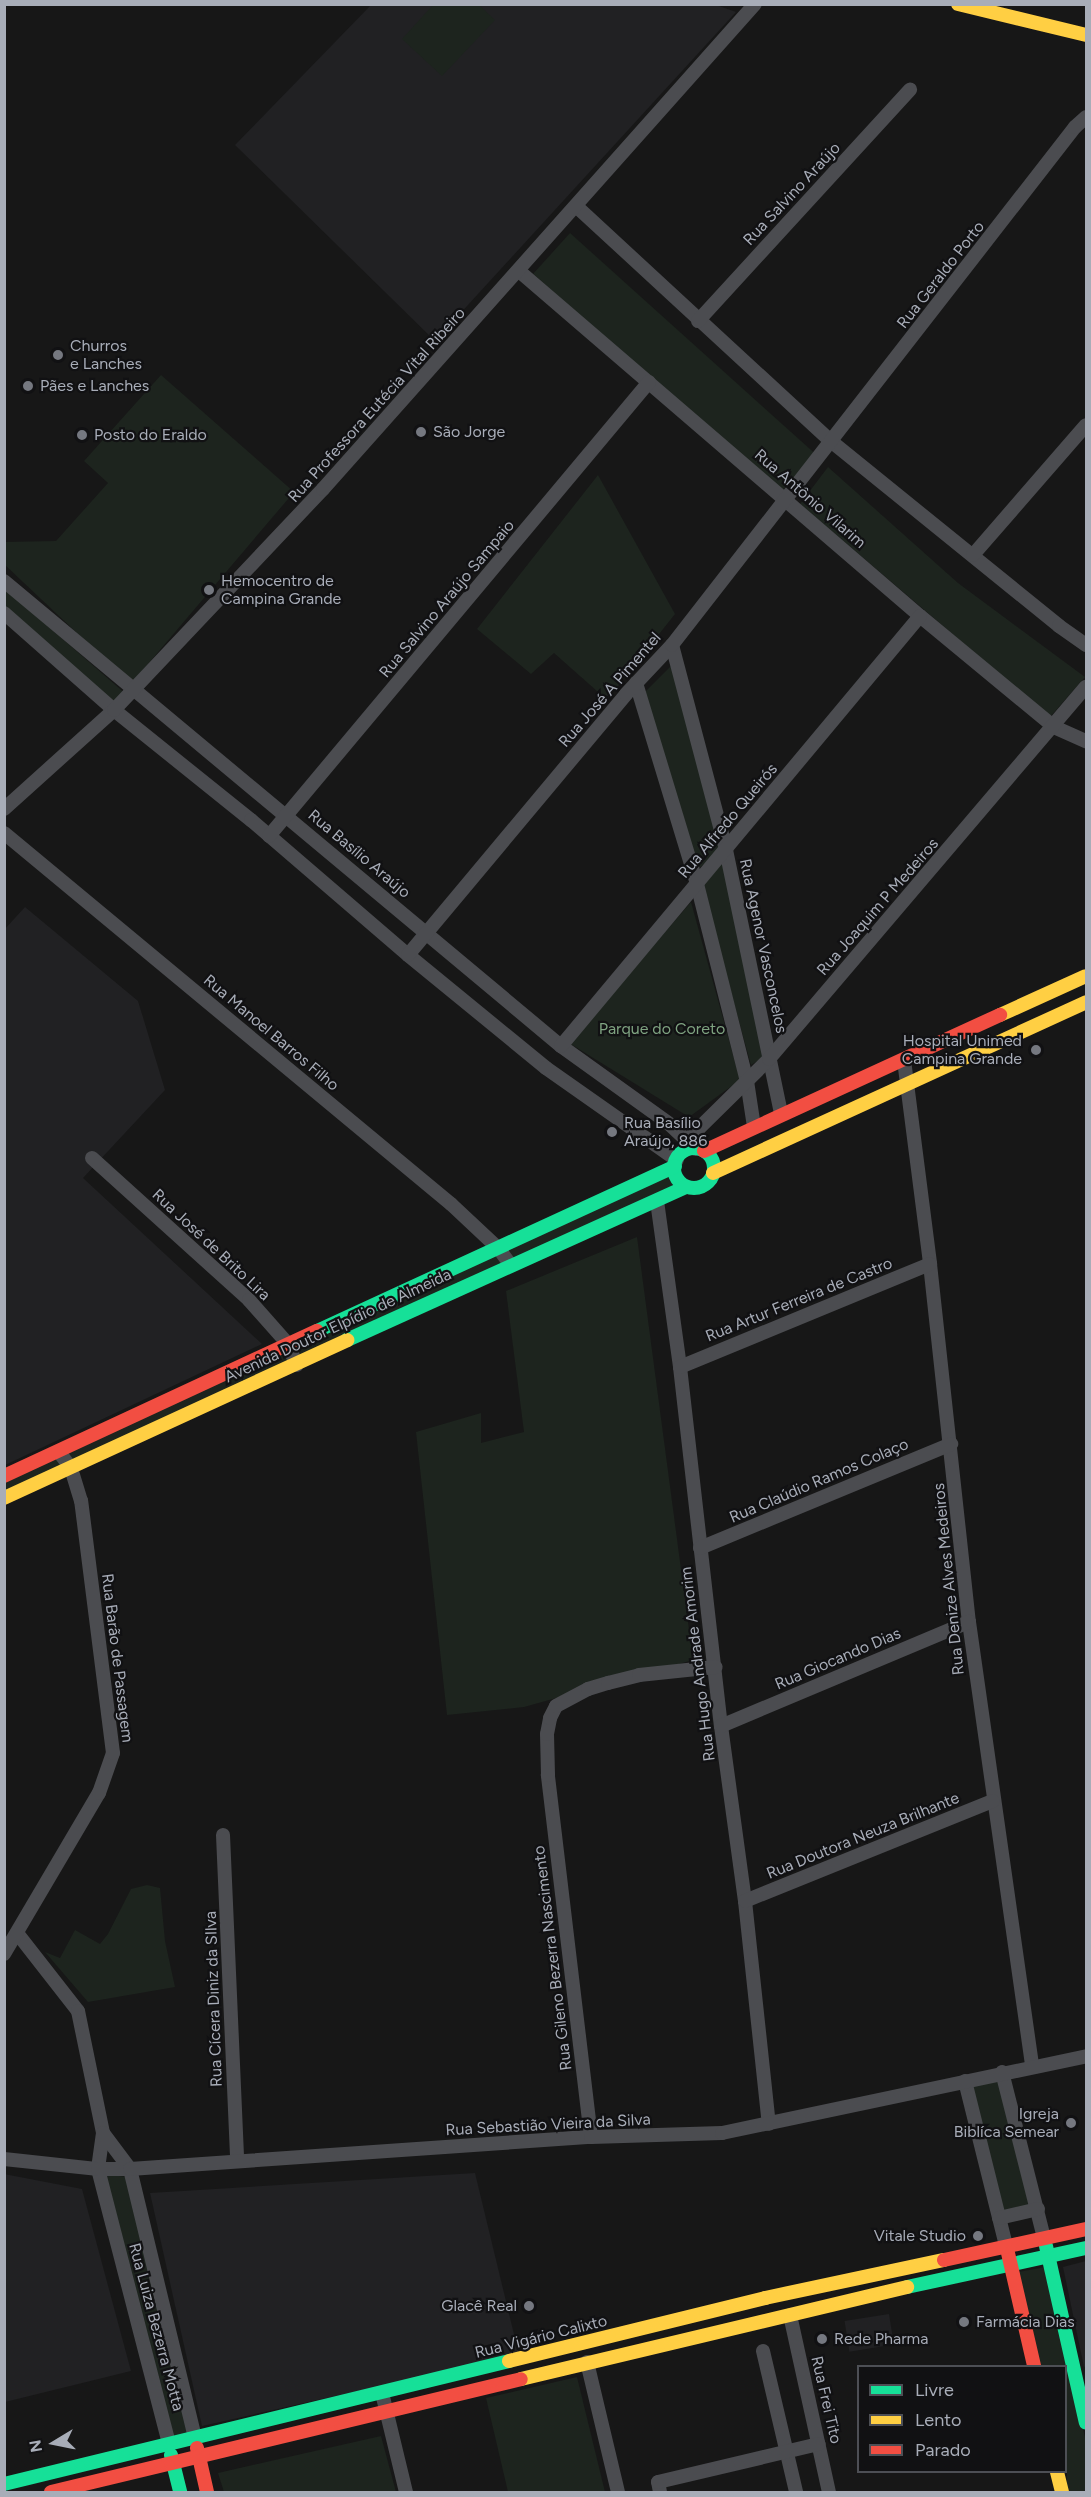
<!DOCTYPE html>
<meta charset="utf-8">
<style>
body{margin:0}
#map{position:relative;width:1091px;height:2497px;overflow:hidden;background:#171717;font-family:Figtree,sans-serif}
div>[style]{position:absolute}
.built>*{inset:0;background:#212123;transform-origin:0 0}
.green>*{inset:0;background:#1d241e;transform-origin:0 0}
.street>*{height:14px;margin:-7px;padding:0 7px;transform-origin:7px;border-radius:7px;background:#4b4c50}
.fast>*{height:14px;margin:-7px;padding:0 7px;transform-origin:7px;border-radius:7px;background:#16e098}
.fast>.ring{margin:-7px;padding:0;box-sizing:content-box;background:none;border:14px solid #16e098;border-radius:50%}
.slow>*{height:14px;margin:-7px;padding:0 7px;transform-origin:7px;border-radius:7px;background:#ffcf43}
.jam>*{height:14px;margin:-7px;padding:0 7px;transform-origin:7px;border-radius:7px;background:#f24e42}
.dots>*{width:16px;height:16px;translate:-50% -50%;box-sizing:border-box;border:3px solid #111113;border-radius:50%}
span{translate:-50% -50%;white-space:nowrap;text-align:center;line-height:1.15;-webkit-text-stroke:4.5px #111113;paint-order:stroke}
.street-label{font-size:16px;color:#a8adb8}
.poi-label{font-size:16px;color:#a8adb8}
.left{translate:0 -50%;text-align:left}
.right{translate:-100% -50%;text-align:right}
.park-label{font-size:16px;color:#7fa381}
.frame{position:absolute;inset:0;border:6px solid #a8adb8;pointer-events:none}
.legend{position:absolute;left:857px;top:2365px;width:210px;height:108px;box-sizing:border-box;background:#111113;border:2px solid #4d4f55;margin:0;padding:8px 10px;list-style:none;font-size:18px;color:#a8adb8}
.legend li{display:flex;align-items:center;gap:12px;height:30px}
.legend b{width:30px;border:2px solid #4d4f55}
.north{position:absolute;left:24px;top:2413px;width:60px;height:60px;-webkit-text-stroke:4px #111113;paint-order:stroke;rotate:260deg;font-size:16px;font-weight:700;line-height:24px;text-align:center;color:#a8adb8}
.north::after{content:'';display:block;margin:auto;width:21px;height:27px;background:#a8adb8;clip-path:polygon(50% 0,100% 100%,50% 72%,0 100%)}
</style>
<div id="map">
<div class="built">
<div style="clip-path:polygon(713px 4px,736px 12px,435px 341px,235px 145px,371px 5px)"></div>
<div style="clip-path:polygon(25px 907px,138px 1001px,165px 1090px,83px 1178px,262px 1344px,5px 1465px,4px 930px)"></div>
<div style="clip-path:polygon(475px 2173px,519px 2355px,202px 2426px,150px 2193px)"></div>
<div style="clip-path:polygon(4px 2174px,82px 2189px,131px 2371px,5px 2402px)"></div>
<div style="clip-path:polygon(1086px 2261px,1086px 2366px,1084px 2367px,1063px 2267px)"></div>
<div style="left:889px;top:2314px;width:31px;height:45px;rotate:81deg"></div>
</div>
<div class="green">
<div style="clip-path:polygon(433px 5px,479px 5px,495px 20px,442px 76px,402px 39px)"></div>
<div style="left:570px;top:233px;width:330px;height:55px;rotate:42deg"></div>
<div style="clip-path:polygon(161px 375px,294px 492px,131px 684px,5px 565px,4px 542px,56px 541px,108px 483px,84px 461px)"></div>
<div style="clip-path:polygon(828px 467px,958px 583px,1085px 677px,1050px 717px,800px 504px)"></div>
<div style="clip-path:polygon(598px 475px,675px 614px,607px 700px,554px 653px,531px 674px,477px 629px)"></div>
<div style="left:4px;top:588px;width:158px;height:17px;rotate:41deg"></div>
<div style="clip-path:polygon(672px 665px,721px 850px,698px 869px,645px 692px)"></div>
<div style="clip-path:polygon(722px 863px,767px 1055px,751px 1065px,702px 887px)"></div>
<div style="clip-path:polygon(691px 902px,740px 1080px,689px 1117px,569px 1043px)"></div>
<div style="clip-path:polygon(671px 1170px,679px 1186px,5px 1496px,4px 1481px)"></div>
<div style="clip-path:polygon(637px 1237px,693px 1660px,524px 1707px,447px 1715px,416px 1432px,481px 1413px,481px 1443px,524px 1432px,506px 1291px)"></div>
<div style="clip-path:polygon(147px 1885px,160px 1888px,165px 1941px,175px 1987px,88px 2002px,45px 1952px,60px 1958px,75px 1930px,100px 1944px,108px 1934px,131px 1889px)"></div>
<div style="left:1000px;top:2077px;width:131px;height:29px;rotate:76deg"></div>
<div style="clip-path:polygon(103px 2174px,127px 2177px,189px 2435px,172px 2439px)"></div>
<div style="clip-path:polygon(1046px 2267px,1086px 2442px,1086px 2492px,1067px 2492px,1066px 2366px,1039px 2366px,1018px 2272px)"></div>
<div style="clip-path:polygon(577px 2377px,605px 2492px,508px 2492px,486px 2398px)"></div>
<div style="clip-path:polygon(381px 2436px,396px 2492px,224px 2492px,218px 2473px)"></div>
</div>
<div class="street">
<div style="left:576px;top:206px;width:348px;rotate:42.7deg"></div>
<div style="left:832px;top:442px;width:292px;rotate:39deg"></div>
<div style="left:1059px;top:626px;width:33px;rotate:35deg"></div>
<div style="left:519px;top:271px;width:529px;rotate:40.71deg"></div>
<div style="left:920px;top:616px;width:174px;rotate:39.6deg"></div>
<div style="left:1054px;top:727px;width:35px;rotate:24deg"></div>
<div style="left:698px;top:321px;width:314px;rotate:-47.5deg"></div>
<div style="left:973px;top:555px;width:172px;rotate:-49deg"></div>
<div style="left:4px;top:581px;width:726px;rotate:39.86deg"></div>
<div style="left:561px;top:1046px;width:132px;rotate:35.7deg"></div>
<div style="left:668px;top:1123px;width:38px;rotate:43deg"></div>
<div style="left:4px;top:613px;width:147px;rotate:41.4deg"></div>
<div style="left:114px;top:710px;width:176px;rotate:38.8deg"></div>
<div style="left:251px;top:820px;width:207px;rotate:40.7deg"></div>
<div style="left:408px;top:955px;width:178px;rotate:39.3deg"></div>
<div style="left:546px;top:1068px;width:160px;rotate:35.1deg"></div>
<div style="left:672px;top:645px;width:212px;rotate:75.2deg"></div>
<div style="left:726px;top:850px;width:270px;rotate:78.2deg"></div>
<div style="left:636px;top:683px;width:210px;rotate:73.1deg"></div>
<div style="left:697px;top:884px;width:203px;rotate:75.8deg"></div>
<div style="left:747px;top:1081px;width:47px;rotate:81.3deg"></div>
<div style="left:4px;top:809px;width:148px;rotate:-42deg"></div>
<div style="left:114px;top:710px;width:304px;rotate:-46.6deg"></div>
<div style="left:323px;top:489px;width:649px;rotate:-48.31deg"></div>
<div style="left:4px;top:833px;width:581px;rotate:39.69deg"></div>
<div style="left:451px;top:1204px;width:66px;rotate:43.2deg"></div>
<div style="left:499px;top:1249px;width:19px;rotate:54deg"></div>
<div style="left:269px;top:836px;width:592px;rotate:-50.07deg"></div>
<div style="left:408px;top:955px;width:340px;rotate:-50.1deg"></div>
<div style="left:626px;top:694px;width:67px;rotate:-46.8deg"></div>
<div style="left:672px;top:645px;width:656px;rotate:-52.12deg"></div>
<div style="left:1075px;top:127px;width:15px;rotate:-42deg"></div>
<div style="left:561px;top:1046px;width:560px;rotate:-50.14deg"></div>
<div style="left:904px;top:1060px;width:206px;rotate:82.7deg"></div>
<div style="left:930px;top:1264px;width:360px;rotate:83.8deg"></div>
<div style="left:969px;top:1622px;width:449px;rotate:81.9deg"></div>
<div style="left:687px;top:1140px;width:115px;rotate:-44.6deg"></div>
<div style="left:769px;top:1059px;width:489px;rotate:-49.6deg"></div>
<div style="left:92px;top:1158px;width:212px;rotate:42.1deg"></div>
<div style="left:249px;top:1300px;width:57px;rotate:48.5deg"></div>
<div style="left:287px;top:1343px;width:24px;rotate:66deg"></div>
<div style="left:657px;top:1201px;width:168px;rotate:82.1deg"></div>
<div style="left:680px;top:1367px;width:361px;rotate:83.5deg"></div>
<div style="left:721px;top:1726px;width:177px;rotate:82.2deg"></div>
<div style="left:745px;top:1901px;width:224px;rotate:83.9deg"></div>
<div style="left:680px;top:1367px;width:270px;rotate:-22.4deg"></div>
<div style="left:700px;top:1548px;width:272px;rotate:-22.5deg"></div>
<div style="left:721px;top:1726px;width:269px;rotate:-22.8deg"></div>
<div style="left:223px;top:1835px;width:326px;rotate:87.5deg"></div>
<div style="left:745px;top:1901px;width:267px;rotate:-22deg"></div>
<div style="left:17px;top:1933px;width:99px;rotate:52deg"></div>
<div style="left:78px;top:2011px;width:125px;rotate:78.4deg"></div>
<div style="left:103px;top:2133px;width:36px;rotate:98deg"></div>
<div style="left:98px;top:2169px;width:284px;rotate:75.5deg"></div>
<div style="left:4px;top:1954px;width:187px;rotate:-59.5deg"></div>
<div style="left:99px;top:1793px;width:42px;rotate:-70.7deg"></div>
<div style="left:113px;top:1753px;width:254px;rotate:-97.2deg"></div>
<div style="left:81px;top:1501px;width:34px;rotate:-107deg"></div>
<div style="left:71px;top:1468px;width:20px;rotate:-127deg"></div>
<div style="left:1002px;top:2072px;width:171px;rotate:75.8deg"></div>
<div style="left:965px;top:2081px;width:169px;rotate:76deg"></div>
<div style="left:103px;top:2133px;width:45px;rotate:53.1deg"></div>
<div style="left:130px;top:2169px;width:277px;rotate:76.4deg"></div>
<div style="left:591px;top:2137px;width:365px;rotate:-96.8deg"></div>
<div style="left:548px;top:1775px;width:41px;rotate:-91.4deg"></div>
<div style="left:547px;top:1734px;width:16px;rotate:-79deg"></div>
<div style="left:550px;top:1718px;width:13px;rotate:-63deg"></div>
<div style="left:556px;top:1706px;width:36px;rotate:-28deg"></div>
<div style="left:588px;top:1689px;width:21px;rotate:-17deg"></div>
<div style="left:608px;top:1683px;width:32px;rotate:-14deg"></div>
<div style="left:639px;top:1675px;width:77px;rotate:-5.9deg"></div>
<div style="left:4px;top:2159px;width:95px;rotate:6.1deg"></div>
<div style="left:98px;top:2169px;width:32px"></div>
<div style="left:130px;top:2169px;width:462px;rotate:-4deg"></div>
<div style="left:591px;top:2137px;width:131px;rotate:-1.7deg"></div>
<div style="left:722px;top:2133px;width:372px;rotate:-11.9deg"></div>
<div style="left:999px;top:2218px;width:40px;rotate:-13deg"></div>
<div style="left:790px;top:2315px;width:181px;rotate:77.6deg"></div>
<div style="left:763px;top:2351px;width:145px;rotate:76.8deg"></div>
<div style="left:587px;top:2362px;width:134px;rotate:76.6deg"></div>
<div style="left:382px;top:2393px;width:102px;rotate:76.4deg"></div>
<div style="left:660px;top:2492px;width:10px;rotate:-101deg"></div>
<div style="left:658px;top:2482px;width:165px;rotate:-13.3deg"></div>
</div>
<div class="fast">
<div class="ring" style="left:674px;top:1148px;width:26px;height:26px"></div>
<div style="left:317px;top:1331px;width:394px;rotate:-24.7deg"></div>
<div style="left:347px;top:1340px;width:372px;rotate:-24.3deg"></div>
<div style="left:1046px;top:2246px;width:181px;rotate:77.3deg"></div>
<div style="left:907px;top:2287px;width:183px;rotate:-12.3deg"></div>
<div style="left:171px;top:2455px;width:38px;rotate:76deg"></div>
<div style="left:4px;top:2484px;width:520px;rotate:-13.69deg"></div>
</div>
<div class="slow">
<div style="left:958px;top:4px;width:132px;rotate:13.6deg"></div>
<div style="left:1000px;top:1015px;width:94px;rotate:-24.4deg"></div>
<div style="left:713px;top:1173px;width:410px;rotate:-24.6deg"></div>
<div style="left:4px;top:1498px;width:378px;rotate:-24.7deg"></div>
<div style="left:509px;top:2361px;width:264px;rotate:-13.8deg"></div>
<div style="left:765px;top:2298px;width:183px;rotate:-12deg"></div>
<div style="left:521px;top:2379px;width:397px;rotate:-13.4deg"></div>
<div style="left:1057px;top:2472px;width:21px;rotate:76deg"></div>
</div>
<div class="jam">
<div style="left:704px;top:1151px;width:326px;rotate:-24.7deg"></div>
<div style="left:4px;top:1476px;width:345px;rotate:-24.9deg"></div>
<div style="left:1008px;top:2253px;width:116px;rotate:77deg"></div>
<div style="left:944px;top:2260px;width:145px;rotate:-12.3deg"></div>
<div style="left:197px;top:2448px;width:45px;rotate:77.2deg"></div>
<div style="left:51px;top:2492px;width:483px;rotate:-13.5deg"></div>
</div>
<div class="dots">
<div style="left:58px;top:355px;background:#757880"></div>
<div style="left:28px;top:386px;background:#757880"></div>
<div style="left:421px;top:432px;background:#757880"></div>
<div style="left:82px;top:435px;background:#757880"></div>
<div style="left:209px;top:590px;background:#757880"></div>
<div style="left:1036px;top:1050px;background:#757880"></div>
<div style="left:612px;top:1132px;background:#757880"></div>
<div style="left:1071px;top:2123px;background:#757880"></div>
<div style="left:978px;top:2236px;background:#757880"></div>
<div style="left:529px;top:2306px;background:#757880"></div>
<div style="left:964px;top:2322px;background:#757880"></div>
<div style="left:822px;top:2339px;background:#757880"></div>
</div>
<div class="street-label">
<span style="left:792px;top:194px;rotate:-47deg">Rua Salvino Araújo</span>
<span style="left:941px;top:275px;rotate:-52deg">Rua Geraldo Porto</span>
<span style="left:377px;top:405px;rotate:-48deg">Rua Professora Eutécia Vital Ribeiro</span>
<span style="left:810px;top:499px;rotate:41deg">Rua Antônio Vilarim</span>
<span style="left:447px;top:599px;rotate:-50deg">Rua Salvino Araújo Sampaio</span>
<span style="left:610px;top:690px;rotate:-49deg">Rua José A Pimentel</span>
<span style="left:728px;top:821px;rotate:-50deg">Rua Alfredo Queirós</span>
<span style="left:359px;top:854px;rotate:40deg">Rua Basílio Araújo</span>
<span style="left:878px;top:907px;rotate:-49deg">Rua Joaquim P Medeiros</span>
<span style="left:763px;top:946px;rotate:78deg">Rua Agenor Vasconcelos</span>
<span style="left:271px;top:1033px;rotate:40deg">Rua Manoel Barros Filho</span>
<span style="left:211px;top:1245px;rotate:43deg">Rua José de Brito Lira</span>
<span style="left:799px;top:1300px;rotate:-22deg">Rua Artur Ferreira de Castro</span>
<span style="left:338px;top:1326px;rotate:-25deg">Avenida Doutor Elpídio de Almeida</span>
<span style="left:819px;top:1481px;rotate:-23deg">Rua Claúdio Ramos Colaço</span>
<span style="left:949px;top:1579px;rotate:-96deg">Rua Denize Alves Medeiros</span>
<span style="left:117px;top:1658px;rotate:83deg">Rua Barão de Passagem</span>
<span style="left:838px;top:1659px;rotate:-23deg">Rua Giocando Dias</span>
<span style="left:698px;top:1664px;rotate:-97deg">Rua Hugo Andrade Amorim</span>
<span style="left:863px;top:1836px;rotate:-22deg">Rua Doutora Neuza Brilhante</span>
<span style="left:553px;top:1958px;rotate:-97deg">Rua Gileno Bezerra Nascimento</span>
<span style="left:214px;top:1999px;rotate:-92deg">Rua Cícera Diniz da SIlva</span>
<span style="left:548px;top:2125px;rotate:-3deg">Rua Sebastião Vieira da Silva</span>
<span style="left:156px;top:2327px;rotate:75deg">Rua Luiza Bezerra Motta</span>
<span style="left:541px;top:2337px;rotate:-14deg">Rua Vigário Calixto</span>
<span style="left:826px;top:2400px;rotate:77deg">Rua Frei Tito</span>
</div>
<div class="poi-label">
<span class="left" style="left:70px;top:355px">Churros<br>e Lanches</span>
<span class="left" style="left:40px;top:386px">Pães e Lanches</span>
<span class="left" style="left:433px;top:432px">São Jorge</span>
<span class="left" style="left:94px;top:435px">Posto do Eraldo</span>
<span class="left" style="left:221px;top:590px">Hemocentro de<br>Campina Grande</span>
<span class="right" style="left:1022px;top:1050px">Hospital Unimed<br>Campina Grande</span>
<span class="left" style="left:624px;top:1132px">Rua Basílio<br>Araújo, 886</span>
<span class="right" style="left:1059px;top:2123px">Igreja<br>Biblíca Semear</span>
<span class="right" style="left:966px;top:2236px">Vitale Studio</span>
<span class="right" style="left:517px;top:2306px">Glacê Real</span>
<span class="left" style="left:976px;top:2322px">Farmácia Dias</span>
<span class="left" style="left:834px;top:2339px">Rede Pharma</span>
</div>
<div class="park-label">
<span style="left:662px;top:1029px">Parque do Coreto</span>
</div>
<div class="frame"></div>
<ul class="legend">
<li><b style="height:8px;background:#16e098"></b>Livre</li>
<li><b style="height:8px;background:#ffcf43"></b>Lento</li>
<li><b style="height:8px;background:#f24e42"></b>Parado</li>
</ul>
<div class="north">N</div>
</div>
